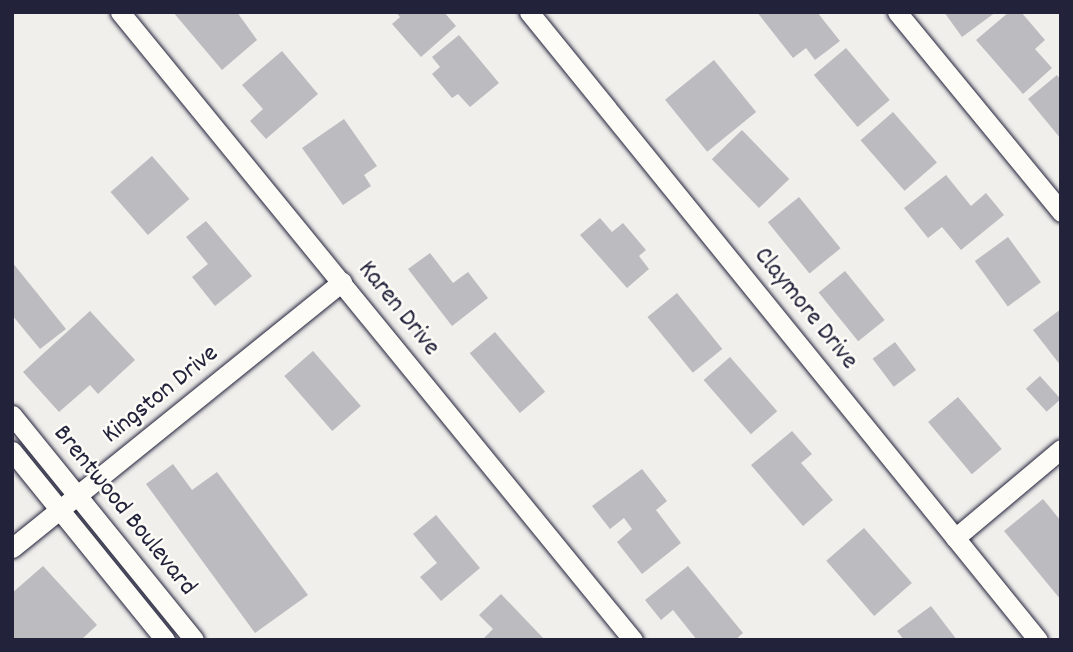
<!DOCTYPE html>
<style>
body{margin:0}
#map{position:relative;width:1073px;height:652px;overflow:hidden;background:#f0efec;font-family:Dekko,sans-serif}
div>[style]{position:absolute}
.building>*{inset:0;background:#bcbcc0;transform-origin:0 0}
.roads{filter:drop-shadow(0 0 2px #22223b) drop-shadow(0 0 2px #22223b)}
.minor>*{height:19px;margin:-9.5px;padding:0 9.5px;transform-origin:9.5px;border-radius:9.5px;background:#fdfcf7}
span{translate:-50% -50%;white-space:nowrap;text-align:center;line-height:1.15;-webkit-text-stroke:5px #fdfcf7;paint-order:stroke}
.street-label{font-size:26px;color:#22223b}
.frame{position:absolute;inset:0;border:14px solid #22223b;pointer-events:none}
</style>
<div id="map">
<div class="building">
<div style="clip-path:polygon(173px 12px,237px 12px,257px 40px,222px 70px)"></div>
<div style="clip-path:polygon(396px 12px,444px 12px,456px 26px,421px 57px,392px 24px,400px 17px)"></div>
<div style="clip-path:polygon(757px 12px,817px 12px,840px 41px,815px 60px,806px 48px,793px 58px)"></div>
<div style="clip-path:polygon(944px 12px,996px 12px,962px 37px)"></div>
<div style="clip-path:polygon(1009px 12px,1021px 12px,1045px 40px,1035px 49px,1052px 68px,1023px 94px,976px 40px)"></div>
<div style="clip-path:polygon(459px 35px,499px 83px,470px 107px,458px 94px,452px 98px,432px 74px,440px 67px,432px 57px)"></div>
<div style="left:846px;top:48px;width:68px;height:42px;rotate:50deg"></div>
<div style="clip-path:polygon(282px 51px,318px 94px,266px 139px,250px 121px,263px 109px,242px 85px)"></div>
<div style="left:714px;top:60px;width:67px;height:63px;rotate:51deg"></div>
<div style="clip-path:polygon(1057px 75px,1061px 80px,1061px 139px,1028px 99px)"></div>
<div style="left:893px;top:112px;width:67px;height:43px;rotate:49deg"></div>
<div style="clip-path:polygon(344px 119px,377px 166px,364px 175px,371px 186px,343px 205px,302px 148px)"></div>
<div style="left:742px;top:130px;width:68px;height:42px;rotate:46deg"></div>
<div style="left:152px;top:156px;width:57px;height:55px;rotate:49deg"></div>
<div style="clip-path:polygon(946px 175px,971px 206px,986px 193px,1004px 215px,961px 250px,942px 227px,928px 238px,904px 208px)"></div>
<div style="left:799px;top:197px;width:66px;height:40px;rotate:51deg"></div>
<div style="clip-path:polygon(600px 218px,612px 232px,623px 223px,646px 250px,639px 256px,649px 269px,627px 288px,580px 235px)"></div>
<div style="clip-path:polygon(206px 221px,252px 276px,215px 306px,192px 277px,208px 264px,186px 237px)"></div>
<div style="left:1008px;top:237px;width:56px;height:41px;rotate:54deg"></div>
<div style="clip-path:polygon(430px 253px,453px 283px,468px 272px,488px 298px,452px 326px,408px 269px)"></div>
<div style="clip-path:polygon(12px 262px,66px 329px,40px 349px,12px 315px)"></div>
<div style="left:845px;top:271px;width:63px;height:34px;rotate:51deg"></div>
<div style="left:677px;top:293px;width:72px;height:38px;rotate:51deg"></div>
<div style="clip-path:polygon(1061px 309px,1061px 366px,1033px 330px)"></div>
<div style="clip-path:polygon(90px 311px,135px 360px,98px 394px,90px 385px,59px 412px,23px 372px)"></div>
<div style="left:495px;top:332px;width:78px;height:33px;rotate:50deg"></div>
<div style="left:895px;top:342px;width:35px;height:28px;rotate:53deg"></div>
<div style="left:313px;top:351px;width:73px;height:38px;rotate:49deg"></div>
<div style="left:730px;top:357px;width:72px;height:35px;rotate:49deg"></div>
<div style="left:1040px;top:376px;width:31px;height:19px;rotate:48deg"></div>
<div style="left:958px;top:397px;width:68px;height:39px;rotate:50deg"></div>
<div style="clip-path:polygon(792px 431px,812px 454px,801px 463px,833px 500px,803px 526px,751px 465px)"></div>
<div style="clip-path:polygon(173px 464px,192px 490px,217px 472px,308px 595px,255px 633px,146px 484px)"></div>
<div style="clip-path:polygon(642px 469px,667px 501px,656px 510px,681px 543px,642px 574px,617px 542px,632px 529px,624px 518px,610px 529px,592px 506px)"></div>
<div style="clip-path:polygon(1043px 499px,1061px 521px,1061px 600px,1004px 531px)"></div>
<div style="clip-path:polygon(436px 515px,480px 568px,441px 601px,420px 577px,437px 563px,413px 534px)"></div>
<div style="left:864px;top:528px;width:73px;height:50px;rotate:49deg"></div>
<div style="clip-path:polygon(43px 566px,97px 625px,81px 640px,12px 640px,12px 593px)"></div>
<div style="clip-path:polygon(688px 566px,743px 633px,735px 640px,697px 640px,673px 610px,661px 620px,645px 600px)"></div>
<div style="clip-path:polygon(501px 594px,545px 640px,482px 640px,493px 629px,479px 615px)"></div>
<div style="clip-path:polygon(931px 606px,957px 640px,904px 640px,897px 631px)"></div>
</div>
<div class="roads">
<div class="minor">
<div style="left:120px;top:12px;width:811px;rotate:50.76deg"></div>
<div style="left:529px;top:12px;width:808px;rotate:50.97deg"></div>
<div style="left:897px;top:12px;width:259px;rotate:50.6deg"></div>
<div style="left:12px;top:415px;width:289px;rotate:51deg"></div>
<div style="left:12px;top:451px;width:243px;rotate:51deg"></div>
<div style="left:955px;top:538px;width:138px;rotate:-40deg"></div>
<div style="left:12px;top:548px;width:424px;rotate:-38.9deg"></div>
</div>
</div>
<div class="street-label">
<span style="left:398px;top:309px;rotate:51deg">Karen Drive</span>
<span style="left:805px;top:309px;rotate:51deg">Claymore Drive</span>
<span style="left:161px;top:395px;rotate:-39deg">Kingston Drive</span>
<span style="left:124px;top:511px;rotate:51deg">Brentwood Boulevard</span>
</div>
<div class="frame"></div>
</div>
